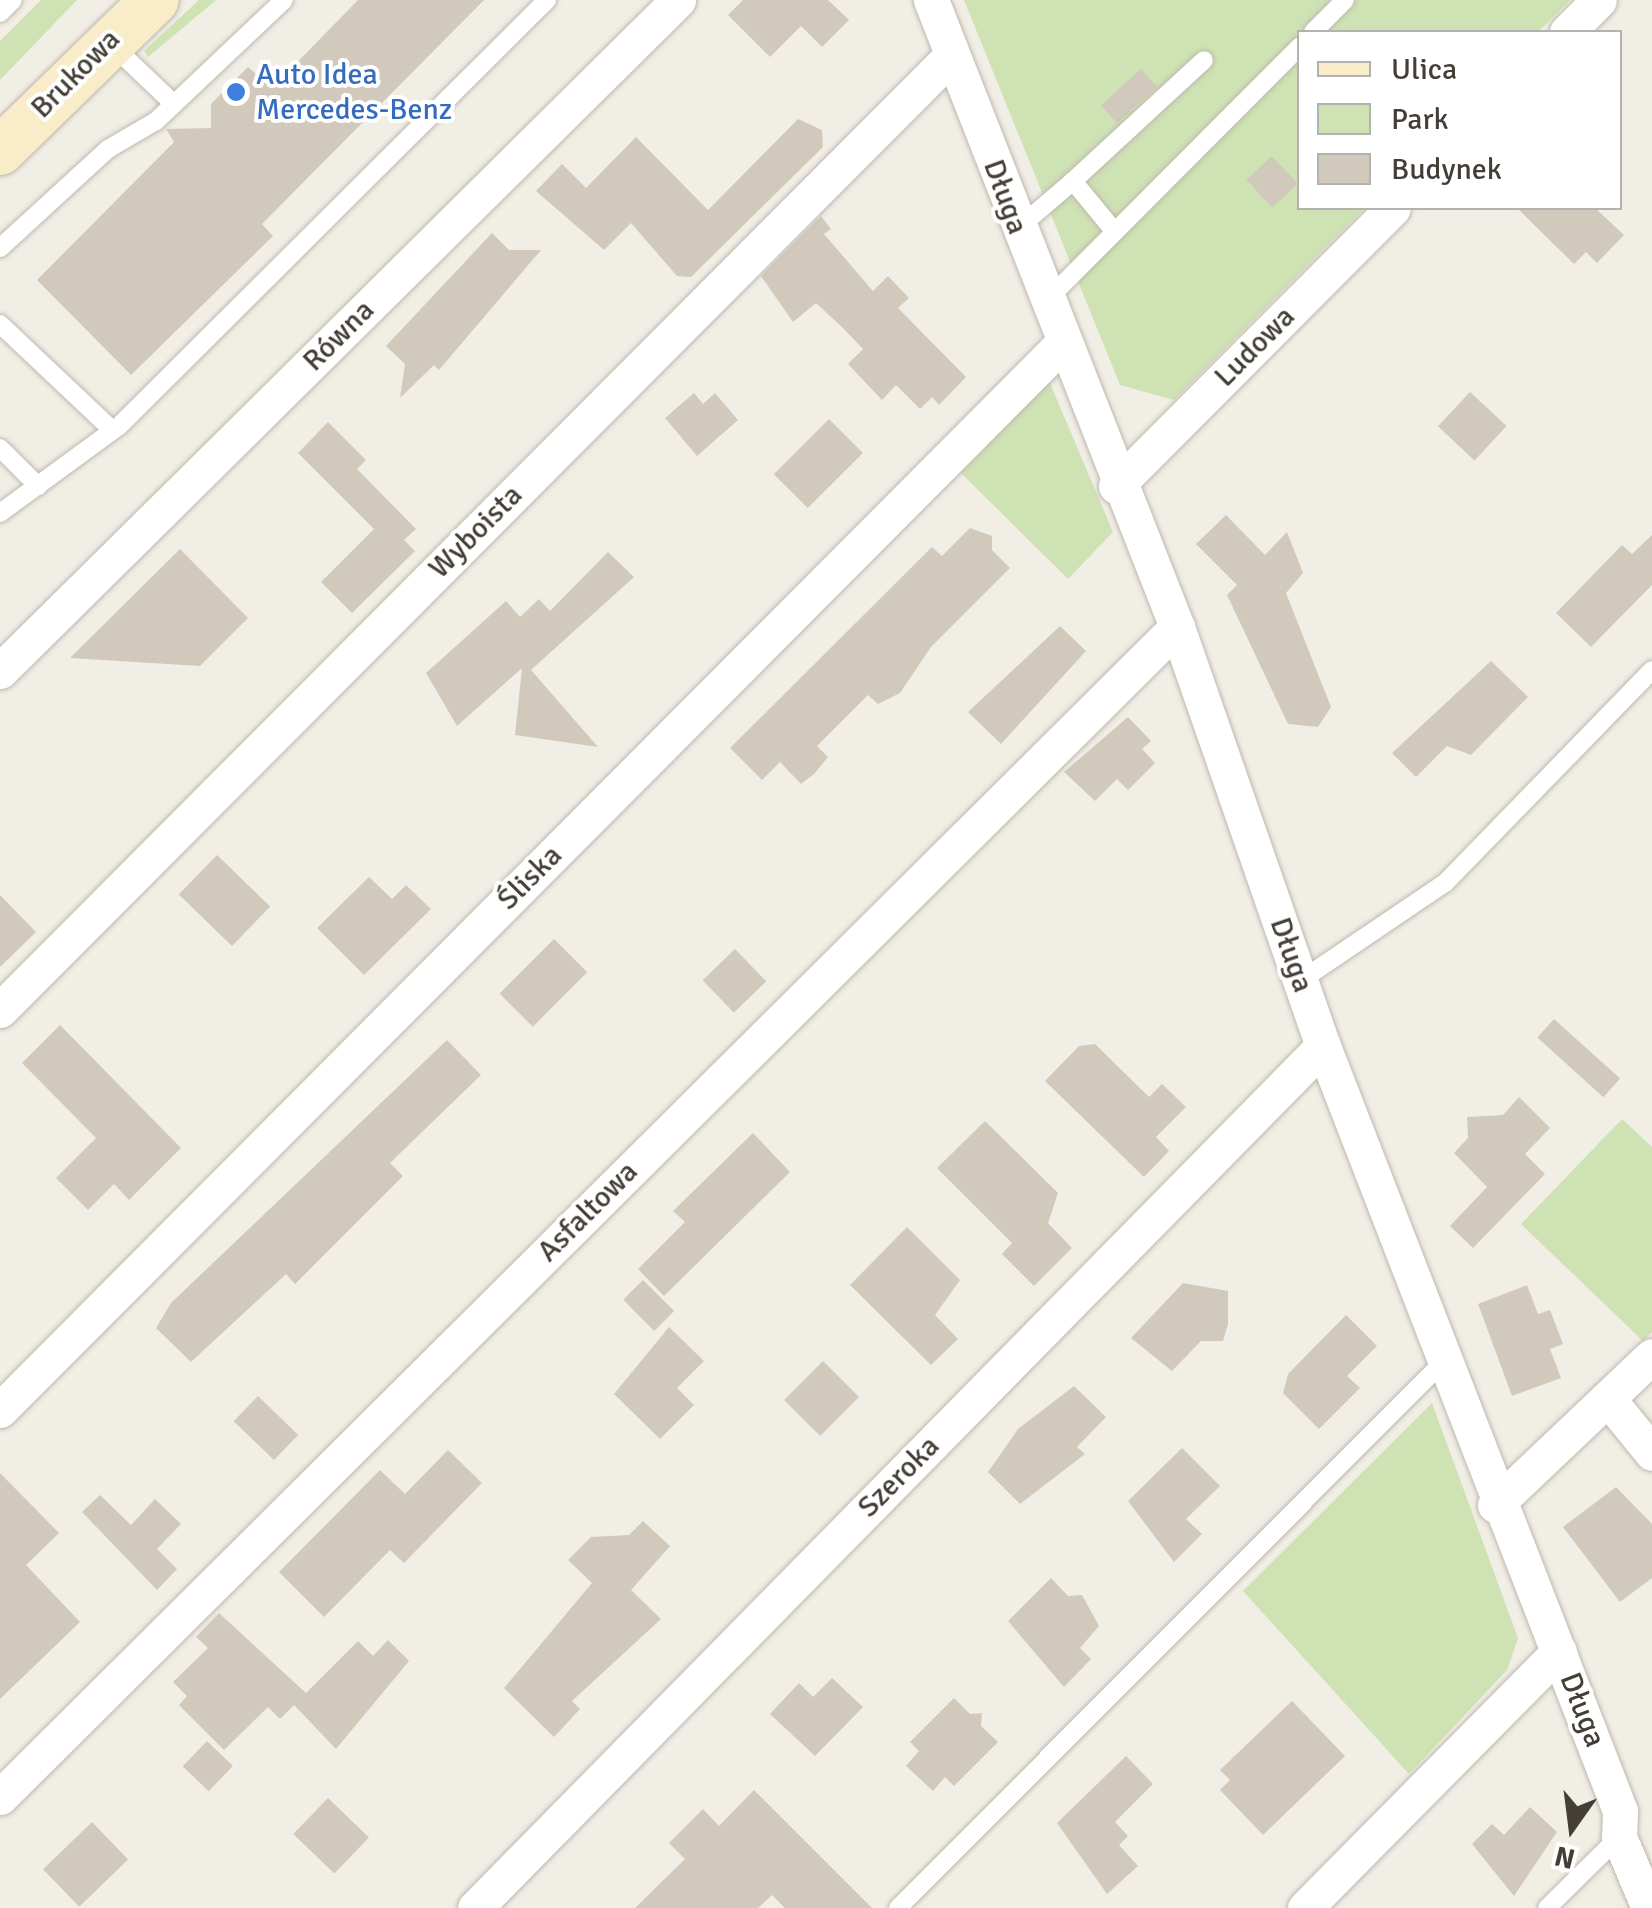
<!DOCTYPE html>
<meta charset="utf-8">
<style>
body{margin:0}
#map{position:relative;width:1652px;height:1908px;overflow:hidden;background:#f1eee6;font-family:Signika,sans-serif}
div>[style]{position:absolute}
.green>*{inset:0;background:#cee2b3}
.building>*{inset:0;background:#d2c9bd;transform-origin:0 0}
.roads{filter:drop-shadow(0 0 2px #bfb8ad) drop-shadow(0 0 2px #bfb8ad)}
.lane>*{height:18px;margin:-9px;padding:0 9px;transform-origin:9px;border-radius:9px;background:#fff}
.street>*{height:35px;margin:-17.5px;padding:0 17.5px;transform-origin:17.5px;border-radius:17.5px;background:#fff}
.secondary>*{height:48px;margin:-24px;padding:0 24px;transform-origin:24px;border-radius:24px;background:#f9ecc9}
.dots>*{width:28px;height:28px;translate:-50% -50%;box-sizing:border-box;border:5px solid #fff;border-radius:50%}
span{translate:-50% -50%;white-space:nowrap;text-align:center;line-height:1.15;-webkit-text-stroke:8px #fff;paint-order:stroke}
.street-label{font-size:30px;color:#433e36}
.shop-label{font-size:30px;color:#366cbe}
.left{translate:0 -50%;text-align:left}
.legend{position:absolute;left:1297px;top:30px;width:325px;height:180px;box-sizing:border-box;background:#fff;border:2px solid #b4b2af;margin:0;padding:12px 18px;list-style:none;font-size:30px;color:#433e36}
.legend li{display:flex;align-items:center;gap:20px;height:50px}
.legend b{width:50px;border:2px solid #b4b2af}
.north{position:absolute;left:1522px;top:1778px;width:100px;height:100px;-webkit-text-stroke:8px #fff;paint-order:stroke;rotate:194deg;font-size:28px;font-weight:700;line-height:40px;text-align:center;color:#433e36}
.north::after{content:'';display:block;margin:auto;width:35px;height:45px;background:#433e36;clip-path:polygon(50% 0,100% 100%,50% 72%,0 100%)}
</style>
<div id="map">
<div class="green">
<div style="clip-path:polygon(41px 0,77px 0,0 80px,0 41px)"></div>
<div style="clip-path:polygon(199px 0,216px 0,148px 57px,144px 51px)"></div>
<div style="clip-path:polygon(964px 0,1570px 0,1538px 32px,1300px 32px,1300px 208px,1365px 208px,1174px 400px,1120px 385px)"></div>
<div style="clip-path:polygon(1049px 381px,1113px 532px,1068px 579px,961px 473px)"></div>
<div style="clip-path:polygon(1622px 1119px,1652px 1147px,1652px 1332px,1643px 1341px,1521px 1224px)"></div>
<div style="clip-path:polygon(1432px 1403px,1518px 1638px,1507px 1670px,1409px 1774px,1243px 1591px)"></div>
</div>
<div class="building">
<div style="clip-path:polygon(358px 0,484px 0,262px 224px,273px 236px,131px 375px,37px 280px,174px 142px,166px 129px,211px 128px,211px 104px,248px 67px,272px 88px)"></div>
<div style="clip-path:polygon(743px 0,828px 0,849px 20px,822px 47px,801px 26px,770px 57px,728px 15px)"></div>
<div style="left:1141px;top:69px;width:24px;height:54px;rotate:48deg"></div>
<div style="clip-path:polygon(798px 119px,822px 130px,823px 147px,691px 277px,677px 276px,631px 223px,604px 250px,536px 191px,562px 164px,586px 188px,636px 137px,708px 210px)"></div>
<div style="left:1272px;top:156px;width:38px;height:35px;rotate:47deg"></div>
<div style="clip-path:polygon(1517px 208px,1595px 208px,1624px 235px,1597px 263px,1586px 252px,1574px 264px)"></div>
<div style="clip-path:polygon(821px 216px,831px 229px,824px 234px,873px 291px,888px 276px,909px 298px,898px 308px,966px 377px,939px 405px,932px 397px,920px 409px,896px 385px,882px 400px,848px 364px,863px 349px,843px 328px,816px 303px,793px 322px,761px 276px)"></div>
<div style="clip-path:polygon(492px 233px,509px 250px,541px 250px,439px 370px,434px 365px,400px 398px,405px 364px,386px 346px)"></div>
<div style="left:1470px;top:392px;width:50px;height:47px;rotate:43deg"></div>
<div style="clip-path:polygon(694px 393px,703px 404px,715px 393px,738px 420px,697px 456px,665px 418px)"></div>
<div style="left:829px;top:419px;width:48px;height:78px;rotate:45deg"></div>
<div style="clip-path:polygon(328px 422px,366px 460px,357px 469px,416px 529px,404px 540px,415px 551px,352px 613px,321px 582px,374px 529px,298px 453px)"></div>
<div style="clip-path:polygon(1226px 515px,1265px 555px,1287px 532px,1303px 573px,1286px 593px,1331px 707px,1318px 727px,1288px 724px,1227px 595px,1237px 585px,1196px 544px)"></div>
<div style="clip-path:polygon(970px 528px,992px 536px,992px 550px,1010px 568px,931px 647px,900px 693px,878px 704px,868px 695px,817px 746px,828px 757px,814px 774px,801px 784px,780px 762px,762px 780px,730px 748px,932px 547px,942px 556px)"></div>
<div style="clip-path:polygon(1652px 535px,1652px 585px,1591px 647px,1556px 613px,1622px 545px,1632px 554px)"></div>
<div style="clip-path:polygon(180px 549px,248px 618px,200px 666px,70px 658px)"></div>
<div style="clip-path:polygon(608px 552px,634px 577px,531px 670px,598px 747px,515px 735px,522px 668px,457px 726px,426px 673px,506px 601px,520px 617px,539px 599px,550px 611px)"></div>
<div style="clip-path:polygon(1060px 626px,1086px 651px,1001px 744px,968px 712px)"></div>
<div style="clip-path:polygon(1491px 661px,1528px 697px,1471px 755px,1447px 746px,1416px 777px,1392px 753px)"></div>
<div style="clip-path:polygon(1128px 717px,1151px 741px,1142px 749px,1155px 763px,1128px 790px,1117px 779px,1095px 801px,1064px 772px)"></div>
<div style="left:217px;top:855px;width:74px;height:55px;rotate:44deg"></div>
<div style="clip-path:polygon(369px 877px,392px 899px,406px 885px,431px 909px,364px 975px,317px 928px)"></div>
<div style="clip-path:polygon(0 895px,36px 932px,0 967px)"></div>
<div style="left:554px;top:939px;width:47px;height:77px;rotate:45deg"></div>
<div style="left:735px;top:949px;width:45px;height:45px;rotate:46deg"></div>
<div style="left:1554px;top:1019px;width:89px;height:25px;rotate:42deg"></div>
<div style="clip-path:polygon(60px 1025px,181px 1148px,129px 1200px,114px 1184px,88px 1210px,56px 1178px,96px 1138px,22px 1063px)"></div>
<div style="clip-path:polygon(447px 1040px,481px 1075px,390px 1163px,403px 1176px,295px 1284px,286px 1274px,191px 1362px,156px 1328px,171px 1303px)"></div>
<div style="clip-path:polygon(1095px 1044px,1149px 1097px,1162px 1084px,1186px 1107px,1156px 1137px,1169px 1151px,1144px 1177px,1045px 1081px,1079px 1046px)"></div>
<div style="clip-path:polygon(1519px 1097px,1550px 1128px,1525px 1154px,1545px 1174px,1473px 1248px,1450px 1226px,1487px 1187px,1454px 1153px,1468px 1138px,1467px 1117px,1503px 1115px)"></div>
<div style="clip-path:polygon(985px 1121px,1058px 1193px,1048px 1223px,1072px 1248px,1034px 1286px,1002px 1254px,1012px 1243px,937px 1168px)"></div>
<div style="clip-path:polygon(753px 1133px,790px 1172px,664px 1296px,638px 1269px,685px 1222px,673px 1211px)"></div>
<div style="clip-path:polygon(907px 1227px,960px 1280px,935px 1315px,958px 1339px,931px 1365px,850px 1285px)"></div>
<div style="left:643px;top:1280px;width:44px;height:28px;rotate:45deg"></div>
<div style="clip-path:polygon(1183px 1283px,1228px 1291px,1228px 1324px,1223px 1341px,1201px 1341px,1172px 1371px,1131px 1338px)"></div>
<div style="clip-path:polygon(1527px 1285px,1538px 1314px,1550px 1310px,1563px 1344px,1550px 1349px,1561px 1378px,1512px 1396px,1478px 1304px)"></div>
<div style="clip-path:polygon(1346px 1315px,1377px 1346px,1347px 1376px,1360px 1388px,1319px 1429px,1283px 1393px,1288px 1374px)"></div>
<div style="clip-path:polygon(669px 1327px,704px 1361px,677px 1388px,694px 1405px,660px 1439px,614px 1394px)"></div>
<div style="left:823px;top:1361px;width:51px;height:55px;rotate:45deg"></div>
<div style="clip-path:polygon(1074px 1386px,1106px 1417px,1077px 1447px,1085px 1454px,1020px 1504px,988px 1472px,1018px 1429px)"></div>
<div style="left:258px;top:1396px;width:56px;height:35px;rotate:44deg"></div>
<div style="clip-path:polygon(1182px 1448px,1220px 1486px,1186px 1519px,1202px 1534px,1174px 1562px,1128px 1501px)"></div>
<div style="clip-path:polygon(448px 1450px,482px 1483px,404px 1563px,390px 1550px,324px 1617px,279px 1572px,380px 1470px,405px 1494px)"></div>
<div style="clip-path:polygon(0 1473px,59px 1533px,26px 1565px,80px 1622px,0 1699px)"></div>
<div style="clip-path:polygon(1616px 1487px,1652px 1524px,1652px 1578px,1620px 1602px,1563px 1527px)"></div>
<div style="clip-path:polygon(100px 1495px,131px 1525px,155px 1499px,181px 1524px,157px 1549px,177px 1569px,157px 1590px,82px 1512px)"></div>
<div style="clip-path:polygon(643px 1521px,670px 1546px,631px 1590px,661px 1619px,572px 1701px,580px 1709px,554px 1737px,504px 1688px,592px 1583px,568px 1560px,591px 1537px,629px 1535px)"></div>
<div style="clip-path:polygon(1051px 1578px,1068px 1596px,1082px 1595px,1099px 1626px,1080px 1648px,1091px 1659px,1064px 1687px,1008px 1621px)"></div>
<div style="clip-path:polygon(219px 1613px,306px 1693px,358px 1641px,373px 1656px,388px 1640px,409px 1661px,336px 1749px,294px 1705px,280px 1719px,268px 1707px,224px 1750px,179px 1705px,187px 1696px,173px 1682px,208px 1648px,196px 1637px)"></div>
<div style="clip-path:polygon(832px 1678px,863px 1707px,815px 1756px,770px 1714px,799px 1683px,813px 1697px)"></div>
<div style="clip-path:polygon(954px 1698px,970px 1714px,982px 1713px,981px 1726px,998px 1742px,954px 1786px,945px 1777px,933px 1791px,906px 1766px,919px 1751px,910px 1742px)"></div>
<div style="clip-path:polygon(1292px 1701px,1345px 1756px,1263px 1835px,1220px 1790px,1230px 1780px,1220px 1770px)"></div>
<div style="left:207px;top:1741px;width:36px;height:35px;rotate:44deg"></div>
<div style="clip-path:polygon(1126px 1756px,1153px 1784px,1115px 1822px,1128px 1836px,1119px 1845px,1138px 1866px,1107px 1894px,1057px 1823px)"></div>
<div style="clip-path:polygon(754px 1790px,872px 1908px,785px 1908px,772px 1895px,758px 1908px,635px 1908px,685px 1859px,669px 1843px,703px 1809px,719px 1826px)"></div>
<div style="left:328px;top:1798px;width:57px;height:50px;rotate:44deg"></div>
<div style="clip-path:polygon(1530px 1807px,1557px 1832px,1514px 1896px,1472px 1844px,1492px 1824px,1504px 1835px)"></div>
<div style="left:92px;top:1822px;width:52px;height:68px;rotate:46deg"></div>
</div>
<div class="roads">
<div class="lane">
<div style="left:0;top:13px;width:18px;rotate:-45deg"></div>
<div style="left:1313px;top:32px;width:45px;rotate:-45deg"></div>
<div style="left:113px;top:46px;width:84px;rotate:43.6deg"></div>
<div style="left:1073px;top:181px;width:178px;rotate:-42.7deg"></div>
<div style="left:1017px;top:229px;width:74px;rotate:-40.6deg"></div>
<div style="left:1073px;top:181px;width:66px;rotate:50.5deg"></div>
<div style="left:0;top:248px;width:147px;rotate:-42.5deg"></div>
<div style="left:108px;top:149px;width:56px;rotate:-30.3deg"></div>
<div style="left:156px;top:121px;width:176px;rotate:-43.4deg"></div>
<div style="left:1045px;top:302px;width:361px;rotate:-45.1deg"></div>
<div style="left:0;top:324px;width:154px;rotate:43.4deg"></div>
<div style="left:0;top:448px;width:54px;rotate:45deg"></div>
<div style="left:0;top:513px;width:147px;rotate:-36.2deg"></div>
<div style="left:119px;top:426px;width:604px;rotate:-44.87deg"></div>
<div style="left:1300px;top:981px;width:175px;rotate:-34.1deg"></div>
<div style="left:1445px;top:883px;width:297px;rotate:-45.8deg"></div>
<div style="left:898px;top:1908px;width:776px;rotate:-45.05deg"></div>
<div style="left:1547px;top:1908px;width:101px;rotate:-44.6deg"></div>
</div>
<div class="street">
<div style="left:931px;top:0;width:674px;rotate:68.58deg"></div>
<div style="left:1177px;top:627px;width:444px;rotate:70.8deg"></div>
<div style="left:1323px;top:1046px;width:821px;rotate:68.78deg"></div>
<div style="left:1620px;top:1811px;width:26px;rotate:92deg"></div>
<div style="left:1619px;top:1837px;width:77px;rotate:67.1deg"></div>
<div style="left:1567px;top:32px;width:45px;rotate:-45deg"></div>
<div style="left:1116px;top:486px;width:392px;rotate:-45.1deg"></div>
<div style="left:0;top:671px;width:954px;rotate:-44.7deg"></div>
<div style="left:0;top:1010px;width:1348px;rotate:-45.09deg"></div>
<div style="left:1609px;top:1400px;width:68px;rotate:50.9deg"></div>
<div style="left:0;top:1410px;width:1502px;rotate:-45.11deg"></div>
<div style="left:1495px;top:1505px;width:216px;rotate:-43.5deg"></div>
<div style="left:0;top:1797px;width:1660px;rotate:-44.83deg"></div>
<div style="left:475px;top:1908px;width:1209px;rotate:-45.47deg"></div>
<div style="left:1305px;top:1908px;width:361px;rotate:-45.3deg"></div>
</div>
<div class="secondary">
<div style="left:0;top:151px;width:216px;rotate:-44.3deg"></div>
</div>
</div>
<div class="dots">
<div style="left:236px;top:92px;background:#3f7fe0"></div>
</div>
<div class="street-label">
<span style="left:76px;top:74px;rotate:-45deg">Brukowa</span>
<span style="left:1005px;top:197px;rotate:70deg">Długa</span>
<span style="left:339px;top:336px;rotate:-45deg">Równa</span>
<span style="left:1255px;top:347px;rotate:-45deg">Ludowa</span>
<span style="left:476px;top:532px;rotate:-45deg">Wyboista</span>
<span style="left:530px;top:878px;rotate:-45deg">Śliska</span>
<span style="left:1291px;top:955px;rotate:71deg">Długa</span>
<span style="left:588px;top:1212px;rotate:-45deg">Asfaltowa</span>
<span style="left:899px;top:1477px;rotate:-45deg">Szeroka</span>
<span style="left:1582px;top:1710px;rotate:69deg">Długa</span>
</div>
<div class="shop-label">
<span class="left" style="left:256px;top:92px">Auto Idea<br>Mercedes-Benz</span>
</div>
<ul class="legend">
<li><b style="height:12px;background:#f9ecc9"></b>Ulica</li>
<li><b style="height:28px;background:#cee2b3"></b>Park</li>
<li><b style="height:28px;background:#d2c9bd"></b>Budynek</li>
</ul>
<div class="north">N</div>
</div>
